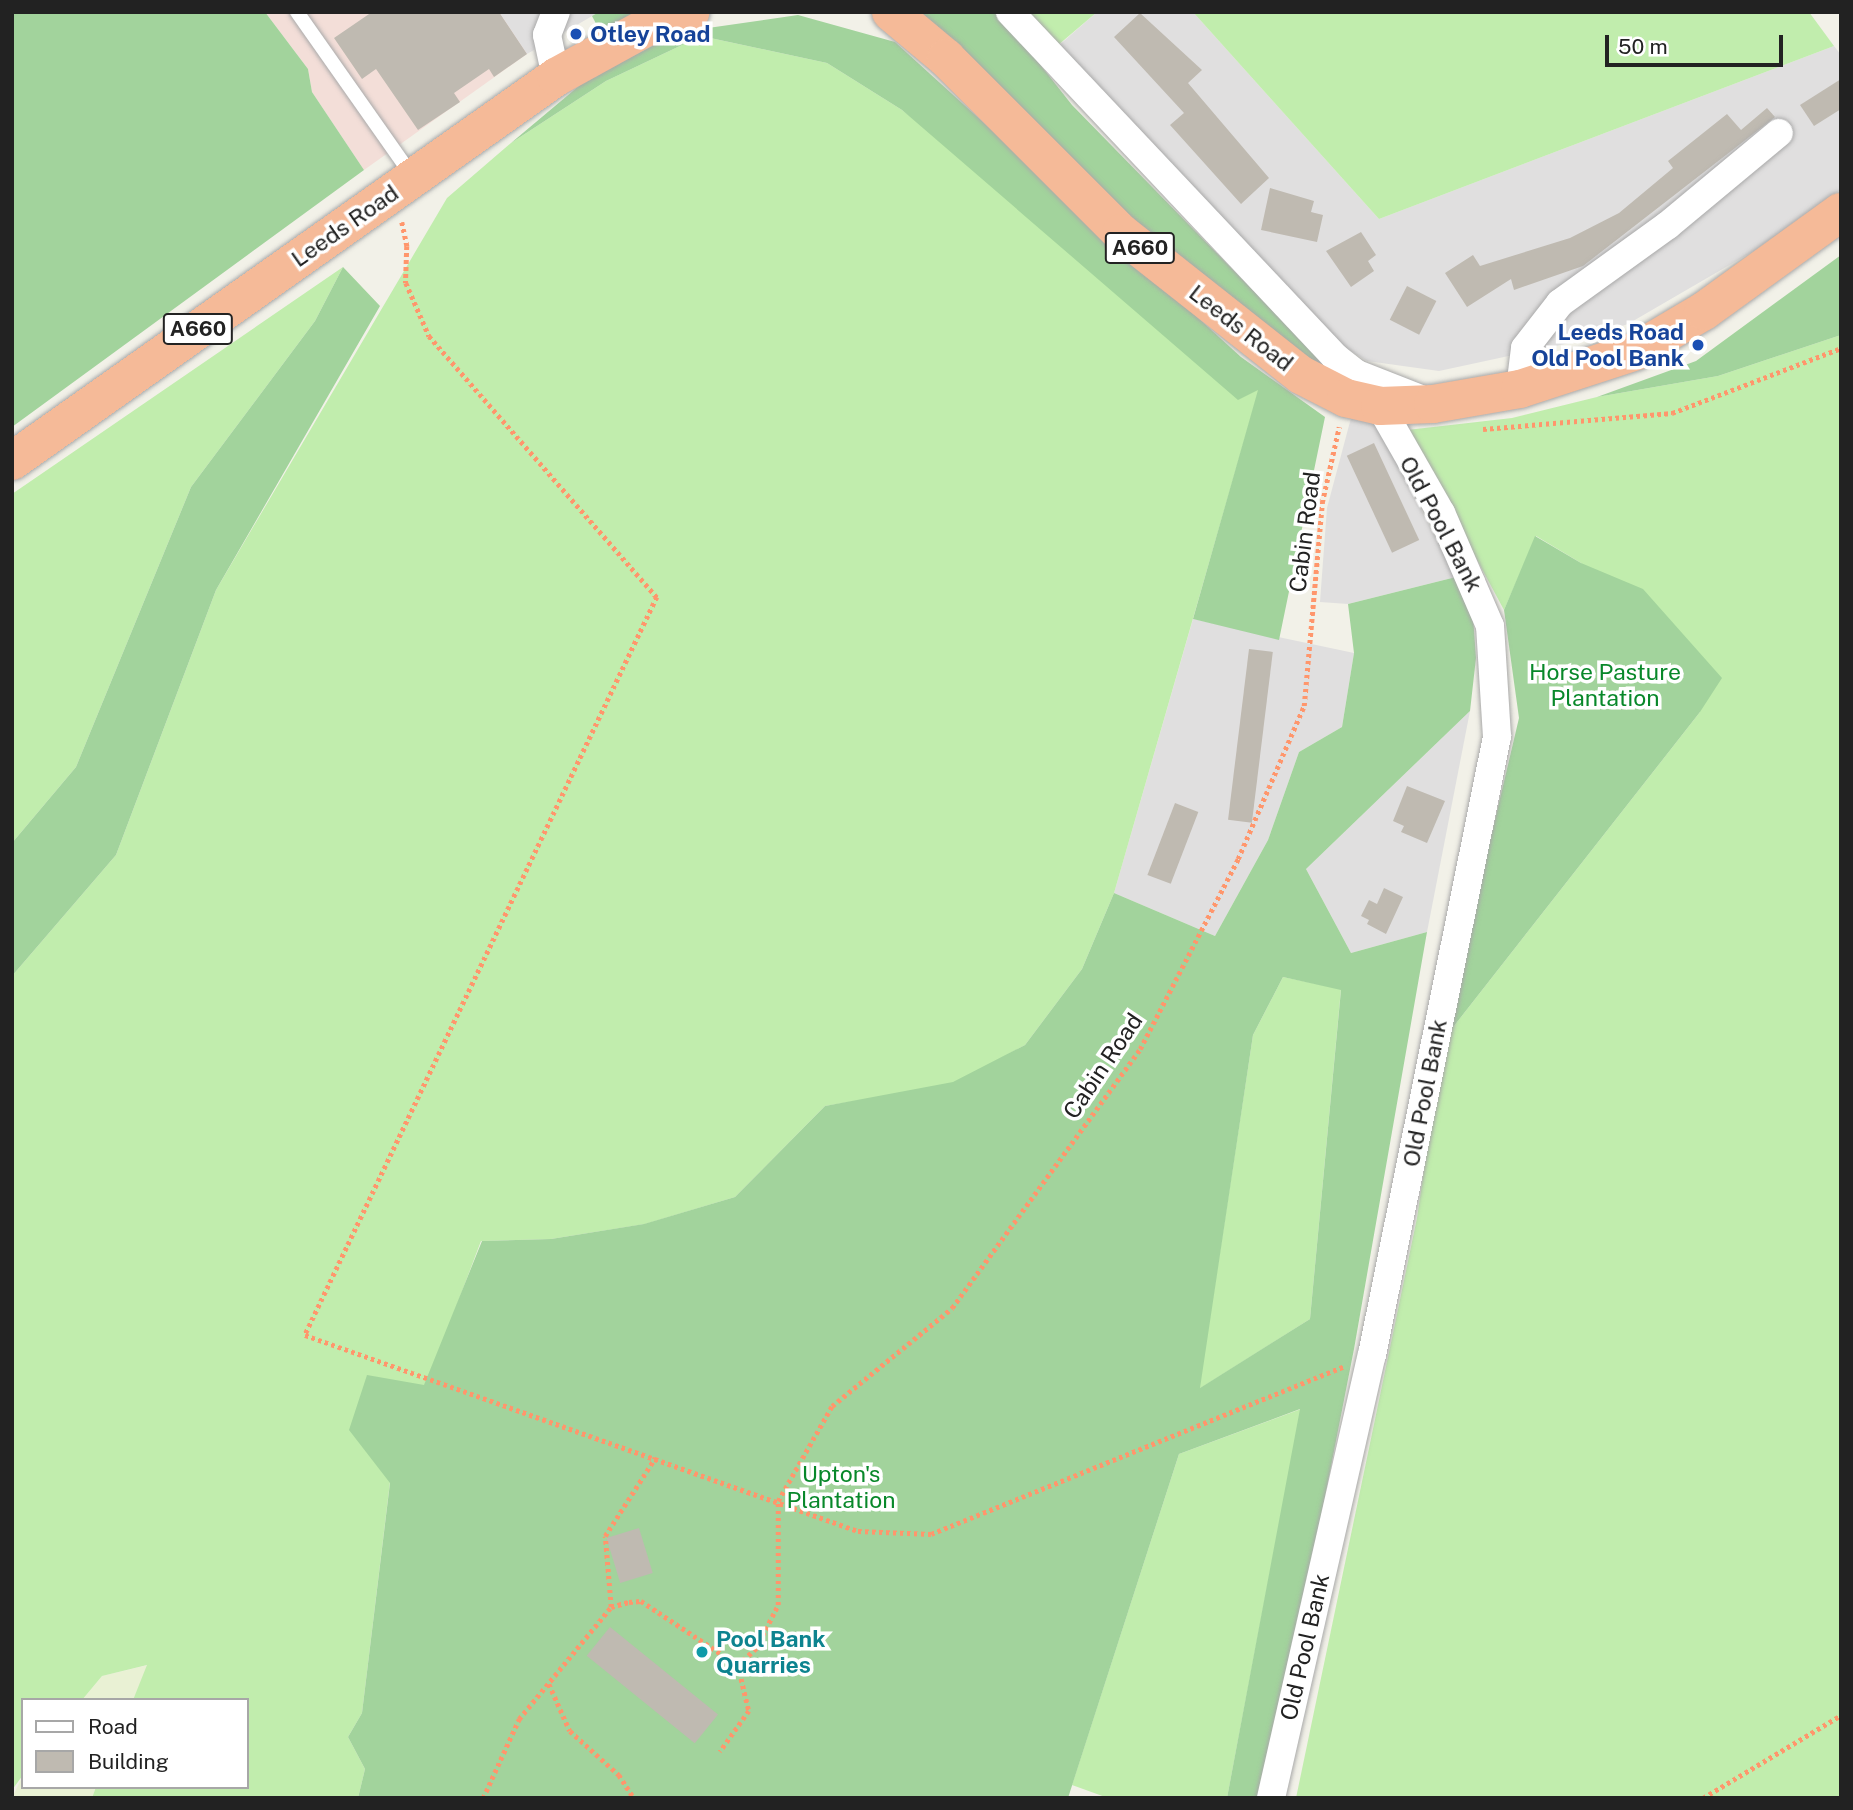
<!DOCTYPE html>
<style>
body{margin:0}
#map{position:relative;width:1853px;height:1810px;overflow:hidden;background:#f2f1e8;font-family:"Public Sans",sans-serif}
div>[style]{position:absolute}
.residential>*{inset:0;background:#e0dfdf}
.commercial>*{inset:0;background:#f3ded8}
.farmland>*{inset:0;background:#e9f1d4}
.grass>*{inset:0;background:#c1edad}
.forest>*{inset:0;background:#a2d39c}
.building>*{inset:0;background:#bfbab1;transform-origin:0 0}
.path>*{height:4.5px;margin-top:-2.25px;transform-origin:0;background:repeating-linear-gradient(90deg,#ff966c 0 3.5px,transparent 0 7px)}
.roads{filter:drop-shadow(0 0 2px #a9a9a9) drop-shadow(0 0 2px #a9a9a9)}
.service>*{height:14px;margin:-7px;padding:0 7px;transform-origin:7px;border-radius:7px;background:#fff}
.minor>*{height:28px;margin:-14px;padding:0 14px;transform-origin:14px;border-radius:14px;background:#fff}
.trunk>*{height:38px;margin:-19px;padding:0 19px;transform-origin:19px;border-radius:19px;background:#f5ba98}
.dots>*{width:19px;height:19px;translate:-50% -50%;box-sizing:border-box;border:4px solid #fff;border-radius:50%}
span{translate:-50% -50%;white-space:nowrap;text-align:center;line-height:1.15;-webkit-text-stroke:7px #fff;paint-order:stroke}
.shield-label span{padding:2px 5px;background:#fff;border:2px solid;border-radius:5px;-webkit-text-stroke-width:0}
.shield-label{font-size:21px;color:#222;font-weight:700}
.transit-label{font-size:23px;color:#164399;font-weight:700}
.left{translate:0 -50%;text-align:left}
.right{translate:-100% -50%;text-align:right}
.street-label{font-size:23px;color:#222}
.park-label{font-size:23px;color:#08882a}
.culture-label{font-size:23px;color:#0d838f;font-weight:700}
.frame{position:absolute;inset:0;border:14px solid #222;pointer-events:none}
.legend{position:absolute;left:21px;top:1698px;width:228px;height:91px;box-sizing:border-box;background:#fff;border:2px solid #a7a7a7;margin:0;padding:9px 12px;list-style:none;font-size:21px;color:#222}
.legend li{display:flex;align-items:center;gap:14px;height:35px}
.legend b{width:35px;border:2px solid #a7a7a7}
.scale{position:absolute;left:1605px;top:35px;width:178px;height:32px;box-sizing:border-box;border:4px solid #222;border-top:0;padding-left:9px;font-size:21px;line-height:24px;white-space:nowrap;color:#222;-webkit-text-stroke:5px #fff;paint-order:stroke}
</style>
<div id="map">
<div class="residential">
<div style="clip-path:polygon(499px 12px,599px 12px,527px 54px)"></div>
<div style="clip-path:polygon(1097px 12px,1193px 12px,1379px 219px,1834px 46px,1841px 55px,1841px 189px,1788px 231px,1628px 324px,1565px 344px,1439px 371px,1367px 361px,1338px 343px,1057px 47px)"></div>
<div style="clip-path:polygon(1351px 418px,1374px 419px,1456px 577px,1348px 604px,1320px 602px,1327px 508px)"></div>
<div style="clip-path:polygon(1193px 619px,1354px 653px,1342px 727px,1299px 752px,1268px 840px,1215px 936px,1114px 893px)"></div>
<div style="clip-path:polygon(1470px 711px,1427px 932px,1351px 953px,1306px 869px)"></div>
</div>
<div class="commercial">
<div style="clip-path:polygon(265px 12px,499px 12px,527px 54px,364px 170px,312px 92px,308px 69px)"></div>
</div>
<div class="farmland">
<div style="clip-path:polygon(148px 1665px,133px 1700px,82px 1700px,102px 1676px)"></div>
<div style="clip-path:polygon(23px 1775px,23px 1787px,96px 1787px,92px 1798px,12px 1798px)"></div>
</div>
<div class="grass">
<div style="clip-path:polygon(1028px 12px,1097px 12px,1057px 46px)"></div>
<div style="clip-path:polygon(1193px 12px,1809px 12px,1834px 46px,1379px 219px)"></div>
<div style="clip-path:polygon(701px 36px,827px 63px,902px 110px,1259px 389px,1114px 893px,1082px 969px,1025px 1045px,952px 1085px,825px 1106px,735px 1197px,645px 1224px,551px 1239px,481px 1241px,390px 1482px,362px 1713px,348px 1737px,365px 1769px,358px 1798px,92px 1798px,96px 1787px,247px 1787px,247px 1700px,133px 1700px,147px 1665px,102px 1676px,82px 1700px,23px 1700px,23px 1775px,12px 1790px,12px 976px,116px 855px,216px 590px,447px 198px,511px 143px,606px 81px)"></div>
<div style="clip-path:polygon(343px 267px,315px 321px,191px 487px,76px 767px,12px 843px,12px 494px)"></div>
<div style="clip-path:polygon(1841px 335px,1841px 1798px,1296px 1798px,1417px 1218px,1443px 1040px,1700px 712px,1581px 563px,1536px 536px,1504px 610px,1407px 430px,1512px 418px,1597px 397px,1718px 376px)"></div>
<div style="clip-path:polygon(1283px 977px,1341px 989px,1310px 1319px,1199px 1389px,1253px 1035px)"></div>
<div style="clip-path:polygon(1301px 1409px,1227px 1798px,1108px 1798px,1072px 1785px,1179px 1454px)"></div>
</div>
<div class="forest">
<div style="clip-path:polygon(12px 12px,265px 12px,308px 69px,312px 92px,364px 170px,12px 427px)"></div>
<div style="clip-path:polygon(599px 12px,651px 12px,603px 37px,592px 16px)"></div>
<div style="clip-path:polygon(909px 12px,996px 12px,1005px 20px,1072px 105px,1325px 364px,1317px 371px,1122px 213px)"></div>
<div style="clip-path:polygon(798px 15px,895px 42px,1241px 357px,1325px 417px,1279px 640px,1193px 619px,1258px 390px,1238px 400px,902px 110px,827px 63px,701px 36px,606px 81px,511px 143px,586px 80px,680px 32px)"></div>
<div style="clip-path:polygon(1841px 255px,1841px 335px,1718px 376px,1597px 397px,1696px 361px)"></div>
<div style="clip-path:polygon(343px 267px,380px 306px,216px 590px,116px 855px,12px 976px,12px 843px,76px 767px,191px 487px,315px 321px)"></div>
<div style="clip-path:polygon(1535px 536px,1581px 563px,1643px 589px,1722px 678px,1700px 712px,1443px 1040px,1519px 718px,1504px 610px)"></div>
<div style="clip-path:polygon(evenodd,1456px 577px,1473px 616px,1476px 658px,1470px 711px,1306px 869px,1351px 953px,1427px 932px,1354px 1349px,1266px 1798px,1227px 1798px,1300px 1409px,1179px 1454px,1068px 1798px,358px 1798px,365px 1769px,348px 1737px,362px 1713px,390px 1483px,349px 1430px,367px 1375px,424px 1385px,482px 1241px,551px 1239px,644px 1224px,735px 1197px,825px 1106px,953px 1082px,1025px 1045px,1082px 969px,1114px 893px,1215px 936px,1268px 840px,1299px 752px,1342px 727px,1354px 653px,1348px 604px,1456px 577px,1283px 977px,1341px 990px,1310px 1319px,1200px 1388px,1253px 1035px,1283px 977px)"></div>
</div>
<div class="building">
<div style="clip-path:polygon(372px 12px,499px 12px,527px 54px,494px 77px,489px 69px,454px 93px,460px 102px,418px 130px,376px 69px,362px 79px,334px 38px)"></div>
<div style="clip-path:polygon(1140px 13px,1202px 70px,1188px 83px,1269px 178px,1241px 204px,1170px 125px,1184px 113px,1114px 37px)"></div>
<div style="clip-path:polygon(1841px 79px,1841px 109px,1814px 126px,1800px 105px)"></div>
<div style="clip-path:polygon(1767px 108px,1775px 117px,1583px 266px,1514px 290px,1511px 279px,1467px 307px,1445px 273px,1473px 255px,1480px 266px,1570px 238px,1619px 213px,1673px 168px,1668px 161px,1727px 114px,1741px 130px)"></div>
<div style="clip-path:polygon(1270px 188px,1314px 201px,1311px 212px,1323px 215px,1317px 242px,1261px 230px)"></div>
<div style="clip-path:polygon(1361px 232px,1376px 255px,1368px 261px,1374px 271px,1351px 287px,1326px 251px)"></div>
<div style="left:1407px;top:286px;width:33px;height:38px;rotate:27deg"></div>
<div style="left:1374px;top:443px;width:107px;height:30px;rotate:65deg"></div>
<div style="left:1249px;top:649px;width:24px;height:172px;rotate:7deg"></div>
<div style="clip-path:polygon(1407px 786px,1445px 801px,1427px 843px,1401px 832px,1404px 826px,1393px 821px)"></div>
<div style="left:1175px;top:803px;width:25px;height:77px;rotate:21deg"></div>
<div style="clip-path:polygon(1384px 888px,1403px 897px,1386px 934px,1367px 924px,1369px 920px,1361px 916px,1369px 900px,1377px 904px)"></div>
<div style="left:639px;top:1528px;width:47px;height:34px;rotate:73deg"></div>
<div style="left:610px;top:1627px;width:139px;height:37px;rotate:39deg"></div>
</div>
<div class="path">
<div style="left:402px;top:222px;width:25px;rotate:78deg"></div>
<div style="left:407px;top:246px;width:37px;rotate:92deg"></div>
<div style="left:406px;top:283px;width:58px;rotate:66.5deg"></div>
<div style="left:429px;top:336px;width:347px;rotate:48.9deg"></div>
<div style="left:657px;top:597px;width:818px;rotate:115.5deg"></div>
<div style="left:305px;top:1335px;width:587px;rotate:19.52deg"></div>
<div style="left:858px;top:1531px;width:73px;rotate:2.4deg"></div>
<div style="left:931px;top:1534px;width:447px;rotate:-22.1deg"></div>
<div style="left:1483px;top:429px;width:190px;rotate:-4.8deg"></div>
<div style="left:1672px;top:413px;width:181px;rotate:-21deg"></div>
<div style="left:611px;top:1607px;width:71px;rotate:-94.8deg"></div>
<div style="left:605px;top:1536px;width:93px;rotate:-57.3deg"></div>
<div style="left:738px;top:1665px;width:25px;rotate:-43deg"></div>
<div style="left:756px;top:1648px;width:48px;rotate:-62.9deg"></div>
<div style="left:778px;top:1605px;width:104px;rotate:-90deg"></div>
<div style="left:778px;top:1501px;width:109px;rotate:-60.4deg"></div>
<div style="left:832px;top:1406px;width:155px;rotate:-39.2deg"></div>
<div style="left:952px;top:1308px;width:320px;rotate:-54deg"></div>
<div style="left:1140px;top:1049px;width:214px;rotate:-62.7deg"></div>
<div style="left:1238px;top:859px;width:167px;rotate:-66.7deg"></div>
<div style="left:1304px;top:706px;width:204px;rotate:-84.9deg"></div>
<div style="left:1322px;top:503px;width:78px;rotate:-77.4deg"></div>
<div style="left:549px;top:1684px;width:51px;rotate:65.9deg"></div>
<div style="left:570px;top:1731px;width:66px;rotate:41.9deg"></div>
<div style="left:619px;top:1775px;width:27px;rotate:57deg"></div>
<div style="left:483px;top:1798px;width:87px;rotate:-65.5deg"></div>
<div style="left:519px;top:1719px;width:145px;rotate:-50.6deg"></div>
<div style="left:611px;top:1607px;width:19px;rotate:-16deg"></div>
<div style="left:629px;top:1602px;width:12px;rotate:-5deg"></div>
<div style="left:641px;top:1601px;width:116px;rotate:33.4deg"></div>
<div style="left:738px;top:1665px;width:47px;rotate:76.6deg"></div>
<div style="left:749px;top:1711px;width:50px;rotate:125.3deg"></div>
<div style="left:1703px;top:1798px;width:161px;rotate:-31deg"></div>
</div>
<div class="roads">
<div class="service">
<div style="left:297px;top:12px;width:202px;rotate:54.9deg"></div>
</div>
<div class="minor">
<div style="left:1010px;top:12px;width:474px;rotate:46.7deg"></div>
<div style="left:1335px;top:357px;width:28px;rotate:38deg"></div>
<div style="left:1357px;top:374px;width:76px;rotate:21.5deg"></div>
<div style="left:556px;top:77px;width:43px;rotate:-102.1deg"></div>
<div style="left:547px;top:35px;width:25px;rotate:-69deg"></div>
<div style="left:1520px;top:389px;width:41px;rotate:-83deg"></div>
<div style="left:1525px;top:348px;width:57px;rotate:-52.1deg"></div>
<div style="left:1560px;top:303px;width:133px;rotate:-35.8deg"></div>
<div style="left:1668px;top:225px;width:144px;rotate:-39.7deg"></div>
<div style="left:1271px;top:1798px;width:454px;rotate:-77.2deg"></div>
<div style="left:1372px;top:1355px;width:631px;rotate:-78.57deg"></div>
<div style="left:1497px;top:737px;width:111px;rotate:-93.6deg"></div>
<div style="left:1490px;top:626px;width:123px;rotate:-113.4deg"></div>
<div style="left:1441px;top:513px;width:123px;rotate:-119.7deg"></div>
</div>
<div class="trunk">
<div style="left:891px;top:12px;width:72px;rotate:39.9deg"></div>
<div style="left:946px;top:58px;width:247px;rotate:45deg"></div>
<div style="left:1121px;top:233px;width:229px;rotate:38.3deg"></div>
<div style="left:1301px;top:375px;width:51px;rotate:27.1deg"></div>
<div style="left:1346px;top:398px;width:35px;rotate:13deg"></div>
<div style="left:1380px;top:406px;width:53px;rotate:-2.2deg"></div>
<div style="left:1433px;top:404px;width:88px;rotate:-9.8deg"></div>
<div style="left:1520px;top:389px;width:122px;rotate:-18.1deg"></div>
<div style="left:1636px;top:351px;width:79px;rotate:-30.5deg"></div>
<div style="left:1704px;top:311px;width:169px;rotate:-35.9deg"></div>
<div style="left:12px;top:461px;width:666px;rotate:-35.22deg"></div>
<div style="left:556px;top:77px;width:104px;rotate:-28.8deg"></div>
<div style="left:647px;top:27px;width:46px;rotate:-19.2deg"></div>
</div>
</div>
<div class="dots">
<div style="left:576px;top:34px;background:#1a4fb4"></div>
<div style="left:1698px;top:345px;background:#1a4fb4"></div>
<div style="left:702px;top:1652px;background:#0f9aa8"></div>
</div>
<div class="shield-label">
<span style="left:1140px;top:248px">A660</span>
<span style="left:198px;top:329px">A660</span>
</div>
<div class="transit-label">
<span class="left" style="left:590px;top:34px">Otley Road</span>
<span class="right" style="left:1684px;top:345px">Leeds Road<br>Old Pool Bank</span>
</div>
<div class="street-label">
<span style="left:345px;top:226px;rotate:-35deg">Leeds Road</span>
<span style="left:1241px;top:328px;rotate:38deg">Leeds Road</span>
<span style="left:1441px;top:524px;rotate:62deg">Old Pool Bank</span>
<span style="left:1305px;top:532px;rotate:-83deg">Cabin Road</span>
<span style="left:1103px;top:1066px;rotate:-56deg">Cabin Road</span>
<span style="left:1425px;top:1093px;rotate:-79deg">Old Pool Bank</span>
<span style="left:1305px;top:1647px;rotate:-77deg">Old Pool Bank</span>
</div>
<div class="park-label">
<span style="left:1605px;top:685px">Horse Pasture<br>Plantation</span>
<span style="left:841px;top:1487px">Upton's<br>Plantation</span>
</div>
<div class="culture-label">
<span class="left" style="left:716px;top:1652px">Pool Bank<br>Quarries</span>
</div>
<div class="frame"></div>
<ul class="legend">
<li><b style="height:9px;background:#fff"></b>Road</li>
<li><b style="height:19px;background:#bfbab1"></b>Building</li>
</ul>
<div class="scale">50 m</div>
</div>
